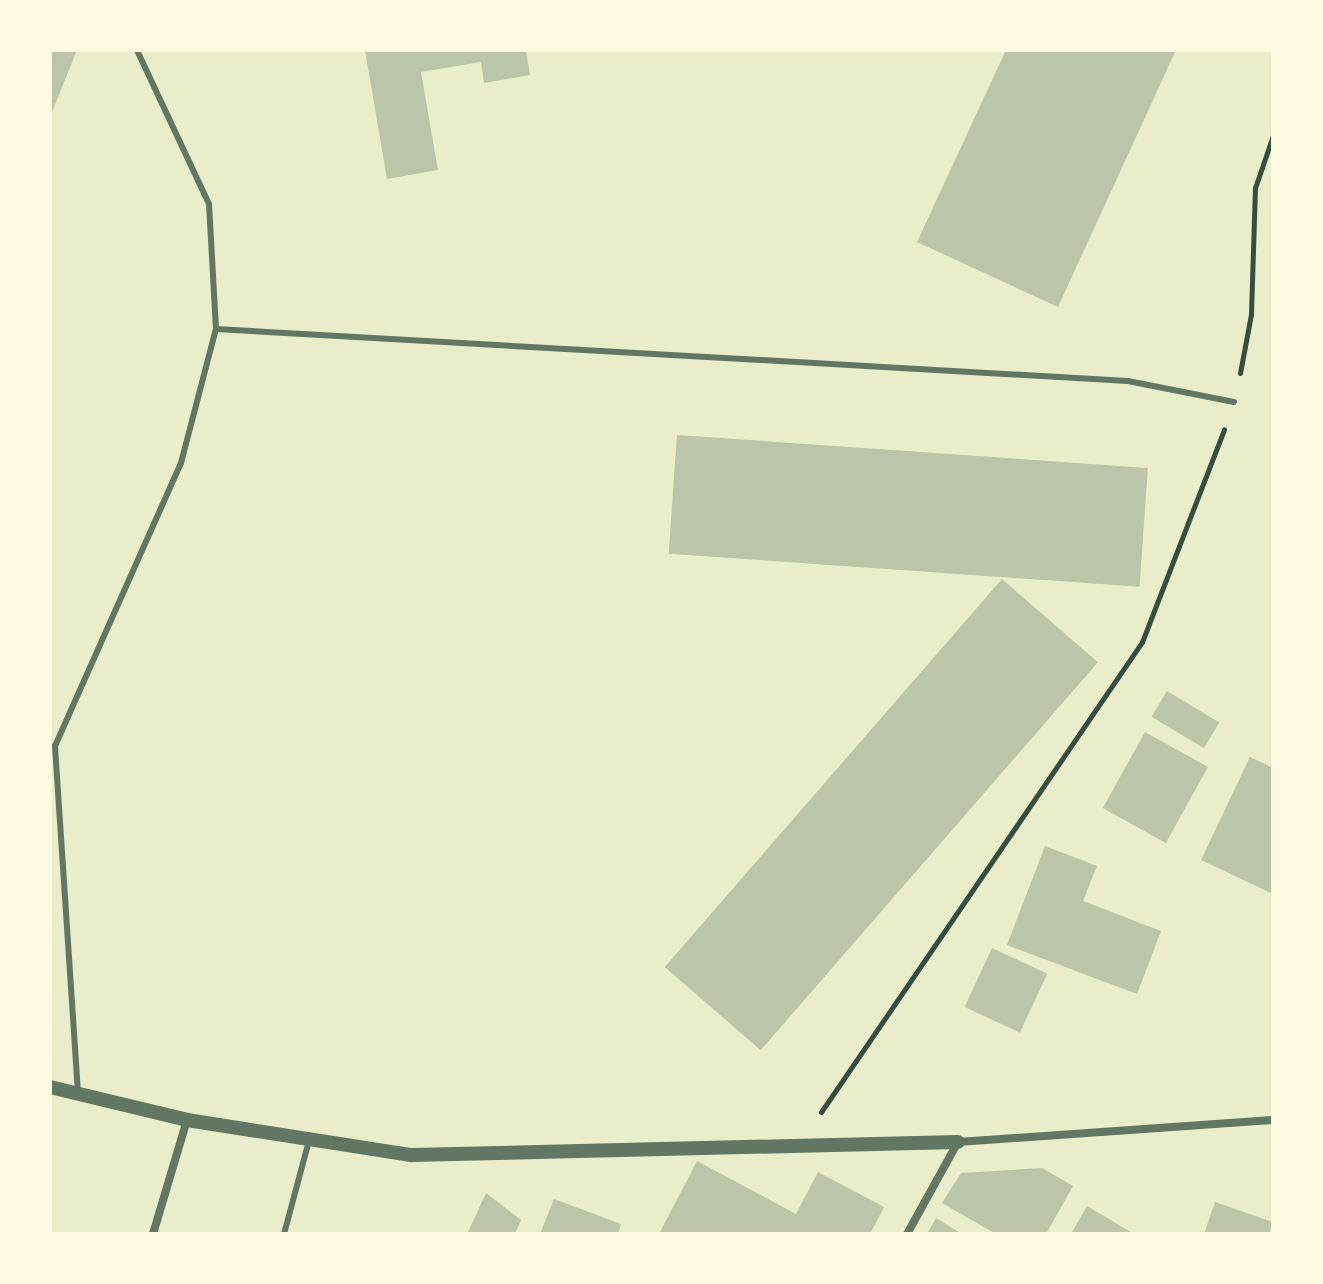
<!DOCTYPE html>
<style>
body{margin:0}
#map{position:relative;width:1323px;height:1284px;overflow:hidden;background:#e9edc9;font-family:"Varela Round",sans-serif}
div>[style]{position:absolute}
.building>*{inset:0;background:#bcc5a7;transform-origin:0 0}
.path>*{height:5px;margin:-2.5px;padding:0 2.5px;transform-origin:2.5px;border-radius:2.5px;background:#344e41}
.service>*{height:6px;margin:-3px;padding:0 3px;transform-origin:3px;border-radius:3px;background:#617663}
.minor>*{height:8px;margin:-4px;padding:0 4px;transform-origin:4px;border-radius:4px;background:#617663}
.tertiary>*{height:14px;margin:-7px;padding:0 7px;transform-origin:7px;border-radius:7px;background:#617663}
span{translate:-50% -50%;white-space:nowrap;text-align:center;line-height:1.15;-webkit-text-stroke:6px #fefae0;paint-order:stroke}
.frame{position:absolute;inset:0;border:52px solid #fefae0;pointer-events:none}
</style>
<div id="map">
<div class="building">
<div style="clip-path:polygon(50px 50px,77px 50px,50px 117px)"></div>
<div style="clip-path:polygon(365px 50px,526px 50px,530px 75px,484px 83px,481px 62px,421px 72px,438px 170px,387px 179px)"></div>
<div style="clip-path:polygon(1006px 50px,1176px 50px,1058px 307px,917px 242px)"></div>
<div style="left:677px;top:435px;width:472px;height:119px;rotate:4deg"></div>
<div style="left:1002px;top:579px;width:127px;height:514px;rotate:41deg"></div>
<div style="left:1167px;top:691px;width:61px;height:30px;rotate:31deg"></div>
<div style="left:1145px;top:732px;width:72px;height:87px;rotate:29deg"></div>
<div style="clip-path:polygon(1250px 757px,1273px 768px,1273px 894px,1201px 860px)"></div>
<div style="clip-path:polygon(1045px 846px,1097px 866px,1083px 901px,1161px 931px,1137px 994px,1007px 945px)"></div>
<div style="left:992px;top:948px;width:61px;height:65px;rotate:25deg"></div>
<div style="clip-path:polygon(697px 1161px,796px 1214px,818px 1172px,884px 1207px,870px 1234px,659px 1234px)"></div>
<div style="clip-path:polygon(1042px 1168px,1073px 1186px,1046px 1234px,996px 1234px,942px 1203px,961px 1173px)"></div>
<div style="clip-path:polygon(486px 1193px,521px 1220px,515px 1234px,467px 1234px)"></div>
<div style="clip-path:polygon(554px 1199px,621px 1224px,618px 1234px,540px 1234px)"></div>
<div style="clip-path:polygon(1215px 1202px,1273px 1222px,1269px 1234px,1204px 1234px)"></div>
<div style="clip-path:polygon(1087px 1206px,1134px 1234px,1071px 1234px)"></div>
<div style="clip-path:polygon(936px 1218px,962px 1234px,927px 1234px)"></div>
</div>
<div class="path">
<div style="left:1240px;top:373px;width:60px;rotate:-79.4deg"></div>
<div style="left:1251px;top:314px;width:126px;rotate:-88.2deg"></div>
<div style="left:1255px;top:188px;width:56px;rotate:-71.2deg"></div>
<div style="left:821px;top:1112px;width:569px;rotate:-55.67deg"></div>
<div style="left:1142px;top:642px;width:228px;rotate:-68.9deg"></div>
</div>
<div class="service">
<div style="left:216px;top:329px;width:913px;rotate:3.26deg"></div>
<div style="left:1128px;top:381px;width:108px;rotate:11.2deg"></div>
<div style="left:78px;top:1093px;width:348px;rotate:-93.8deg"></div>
<div style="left:55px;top:746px;width:310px;rotate:-66deg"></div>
<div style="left:181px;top:463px;width:138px;rotate:-75.4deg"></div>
<div style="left:216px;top:329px;width:125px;rotate:-93.2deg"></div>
<div style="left:209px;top:204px;width:170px;rotate:-115.1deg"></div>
<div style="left:284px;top:1234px;width:96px;rotate:-75deg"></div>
</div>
<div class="minor">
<div style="left:153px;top:1234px;width:119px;rotate:-73.4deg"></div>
<div style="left:907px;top:1234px;width:105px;rotate:-61deg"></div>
<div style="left:958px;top:1142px;width:316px;rotate:-4deg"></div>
</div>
<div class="tertiary">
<div style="left:50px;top:1087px;width:141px;rotate:13.5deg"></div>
<div style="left:187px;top:1120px;width:227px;rotate:8.9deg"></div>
<div style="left:411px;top:1155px;width:547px;rotate:-1.36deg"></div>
</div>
<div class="frame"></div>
</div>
